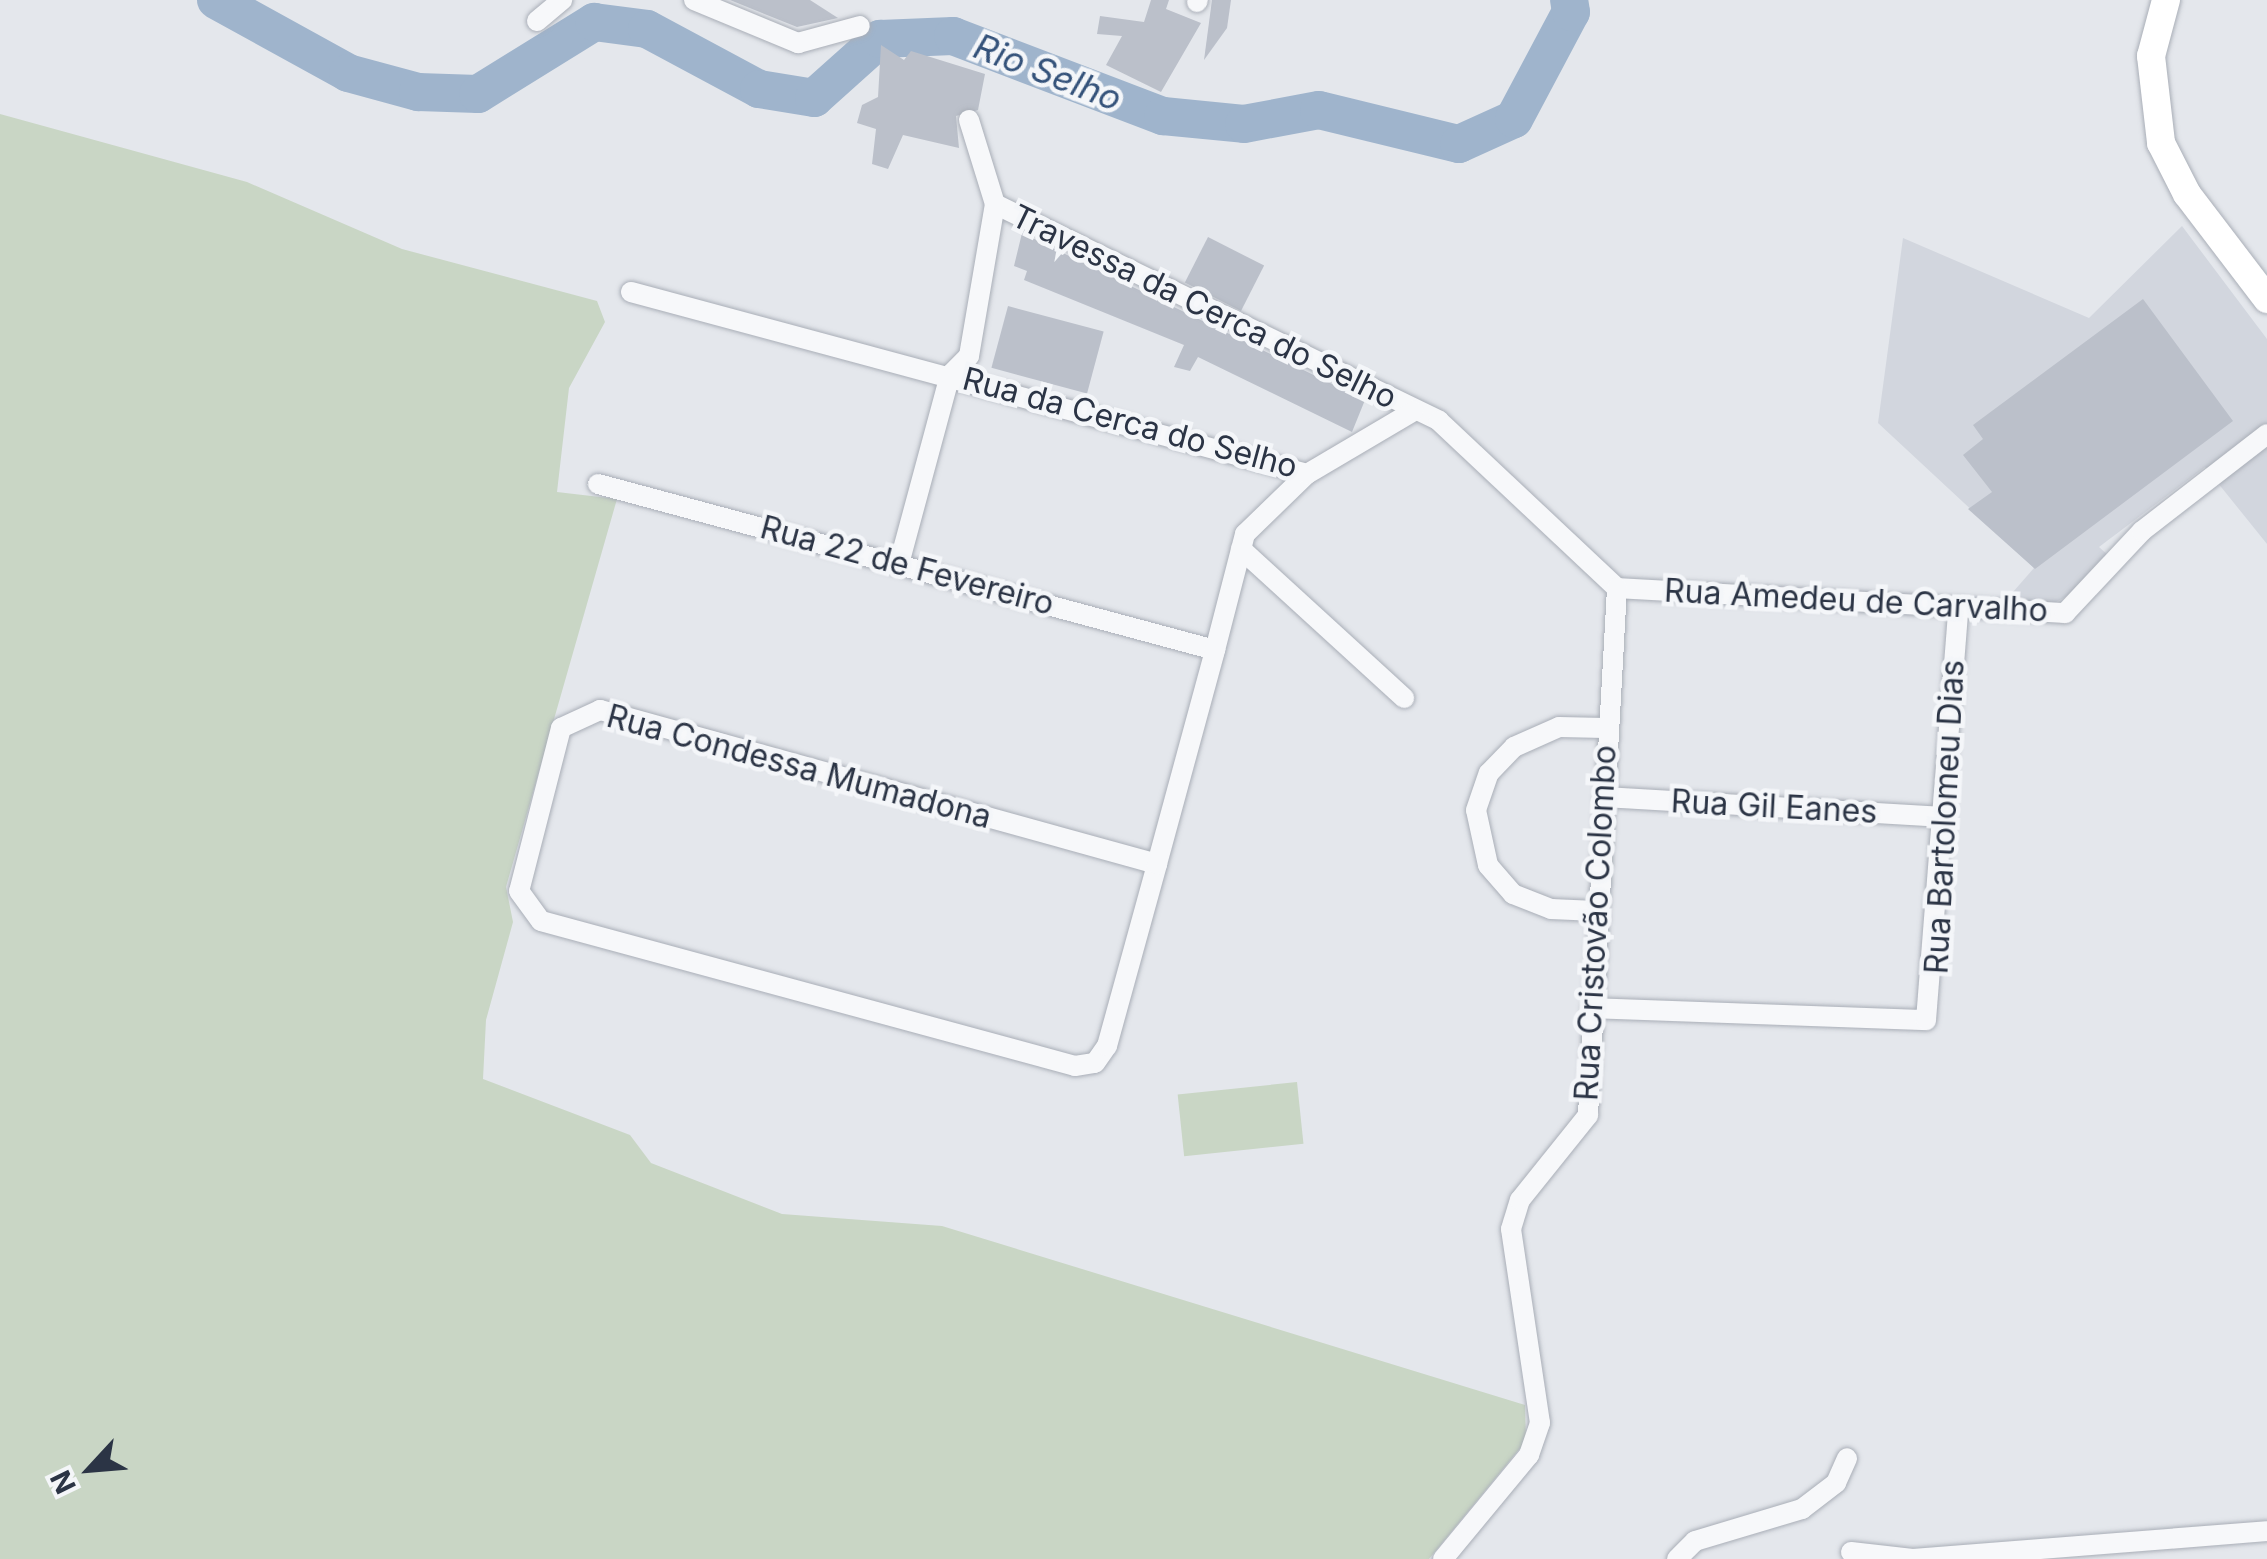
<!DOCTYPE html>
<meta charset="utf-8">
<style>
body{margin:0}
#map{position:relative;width:2267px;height:1559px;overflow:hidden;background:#e4e7ec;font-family:Inter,sans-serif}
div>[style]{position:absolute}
.built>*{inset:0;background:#d2d6de}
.green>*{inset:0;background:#c9d6c5;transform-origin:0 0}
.river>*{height:38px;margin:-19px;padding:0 19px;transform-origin:19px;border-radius:19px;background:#9fb4cc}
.building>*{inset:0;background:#bbc0ca;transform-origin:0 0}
.roads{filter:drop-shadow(0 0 2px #a9aeb7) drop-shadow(0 0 2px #a9aeb7)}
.street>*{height:20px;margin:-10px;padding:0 10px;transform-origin:10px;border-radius:10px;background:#f7f8fa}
.secondary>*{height:28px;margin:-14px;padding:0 14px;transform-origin:14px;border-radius:14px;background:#fff}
span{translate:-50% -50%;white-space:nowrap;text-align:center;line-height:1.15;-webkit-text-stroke:9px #f4f6f9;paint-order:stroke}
.street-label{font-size:32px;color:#2b3445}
.water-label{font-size:35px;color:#34527a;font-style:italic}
.north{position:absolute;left:40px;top:1419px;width:100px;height:100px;-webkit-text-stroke:8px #f4f6f9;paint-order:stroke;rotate:244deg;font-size:28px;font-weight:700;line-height:40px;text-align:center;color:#2b3445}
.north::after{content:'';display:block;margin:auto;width:35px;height:45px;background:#2b3445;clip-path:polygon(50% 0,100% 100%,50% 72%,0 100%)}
</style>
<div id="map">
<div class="built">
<div style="clip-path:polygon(2182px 226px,2267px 339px,2267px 544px,2205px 467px,2099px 547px,2109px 556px,2075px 592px,2056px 602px,2006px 600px,2034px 568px,1878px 423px,1903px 238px,2089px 318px)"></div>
</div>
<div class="green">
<div style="clip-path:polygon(0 114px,247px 182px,402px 249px,597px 301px,605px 322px,569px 388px,557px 492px,617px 499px,506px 887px,513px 922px,486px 1020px,483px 1079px,630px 1135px,651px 1163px,782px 1214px,942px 1226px,1525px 1405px,1526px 1441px,1429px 1559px,0 1559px)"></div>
<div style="left:1297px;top:1082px;width:62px;height:120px;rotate:84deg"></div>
</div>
<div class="river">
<div style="left:216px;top:0;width:151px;rotate:28.9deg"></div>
<div style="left:348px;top:73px;width:73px;rotate:15.2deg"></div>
<div style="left:418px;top:92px;width:60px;rotate:1.9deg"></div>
<div style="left:478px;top:94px;width:137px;rotate:-31.8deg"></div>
<div style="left:594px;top:22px;width:53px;rotate:7.5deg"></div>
<div style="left:647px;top:29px;width:127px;rotate:28.2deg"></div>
<div style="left:759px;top:89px;width:56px;rotate:9.3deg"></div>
<div style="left:814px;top:98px;width:89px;rotate:-41.8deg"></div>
<div style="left:880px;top:39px;width:73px;rotate:-2.4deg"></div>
<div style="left:953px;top:36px;width:225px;rotate:20.9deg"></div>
<div style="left:1163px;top:116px;width:81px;rotate:5.6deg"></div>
<div style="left:1244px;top:124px;width:76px;rotate:-10.6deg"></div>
<div style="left:1319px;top:110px;width:144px;rotate:13.7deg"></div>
<div style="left:1459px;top:144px;width:60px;rotate:-24.4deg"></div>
<div style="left:1514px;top:119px;width:121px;rotate:-62deg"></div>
<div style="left:1571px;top:12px;width:12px;rotate:-99deg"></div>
</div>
<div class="building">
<div style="clip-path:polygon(730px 0,810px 0,838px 18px,797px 27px)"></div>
<div style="clip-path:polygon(1151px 0,1169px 0,1166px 9px,1201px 23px,1161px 92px,1106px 65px,1122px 36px,1097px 34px,1100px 16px,1144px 22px)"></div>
<div style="clip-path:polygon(1212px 0,1231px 0,1227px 28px,1204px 60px)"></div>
<div style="clip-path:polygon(881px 45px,904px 60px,911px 51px,985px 74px,978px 110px,956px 116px,959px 148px,903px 135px,888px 169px,872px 164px,876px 129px,857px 123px,862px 105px,878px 97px)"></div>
<div style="clip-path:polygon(1022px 233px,1365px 400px,1352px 432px,1198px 357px,1190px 371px,1174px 367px,1184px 345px,1024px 280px,1027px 271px,1014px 266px)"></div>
<div style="left:1208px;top:237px;width:63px;height:51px;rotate:27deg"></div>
<div style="clip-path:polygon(2143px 299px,2233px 421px,2035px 569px,1968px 509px,1992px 492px,1963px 455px,1983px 439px,1973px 425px)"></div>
<div style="left:1008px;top:306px;width:99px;height:64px;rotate:15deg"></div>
</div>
<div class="roads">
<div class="street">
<div style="left:694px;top:0;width:113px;rotate:22.5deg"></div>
<div style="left:798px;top:43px;width:64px;rotate:-15.3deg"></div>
<div style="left:1197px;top:2px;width:2px;rotate:-63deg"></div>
<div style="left:537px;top:21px;width:33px;rotate:-40deg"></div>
<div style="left:995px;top:204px;width:494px;rotate:26deg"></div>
<div style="left:1439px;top:421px;width:244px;rotate:43.2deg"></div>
<div style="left:631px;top:292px;width:700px;rotate:15.07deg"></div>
<div style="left:598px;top:484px;width:639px;rotate:15.06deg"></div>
<div style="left:1241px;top:549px;width:221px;rotate:42.4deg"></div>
<div style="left:899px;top:564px;width:196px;rotate:-74.9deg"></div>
<div style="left:950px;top:375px;width:27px;rotate:-45deg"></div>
<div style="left:969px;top:356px;width:154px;rotate:-80.3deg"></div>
<div style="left:995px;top:204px;width:88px;rotate:-107.2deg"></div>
<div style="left:1617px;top:588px;width:449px;rotate:3.2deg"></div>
<div style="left:2065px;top:613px;width:112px;rotate:-46.8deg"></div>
<div style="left:2142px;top:531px;width:158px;rotate:-37.8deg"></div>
<div style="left:1606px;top:797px;width:337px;rotate:3.4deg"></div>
<div style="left:1157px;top:864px;width:578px;rotate:-164.54deg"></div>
<div style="left:600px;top:710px;width:43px;rotate:155.2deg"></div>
<div style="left:561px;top:728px;width:168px;rotate:104.4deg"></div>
<div style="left:519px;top:891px;width:37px;rotate:54deg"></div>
<div style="left:541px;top:921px;width:553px;rotate:15.19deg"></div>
<div style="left:1075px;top:1066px;width:20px;rotate:-9deg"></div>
<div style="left:1095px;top:1063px;width:21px;rotate:-55deg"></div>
<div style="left:1107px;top:1046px;width:189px;rotate:-74.6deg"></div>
<div style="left:1157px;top:864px;width:222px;rotate:-74.8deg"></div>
<div style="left:1215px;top:650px;width:120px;rotate:-75.5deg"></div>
<div style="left:1245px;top:534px;width:86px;rotate:-44.1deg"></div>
<div style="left:1307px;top:474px;width:124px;rotate:-30.5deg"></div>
<div style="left:1596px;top:911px;width:45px;rotate:-177.5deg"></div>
<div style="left:1551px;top:909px;width:41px;rotate:-158.5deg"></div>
<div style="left:1513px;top:894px;width:38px;rotate:-131deg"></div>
<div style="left:1488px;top:865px;width:56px;rotate:-102.3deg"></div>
<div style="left:1476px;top:810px;width:39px;rotate:-71deg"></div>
<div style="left:1489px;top:773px;width:36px;rotate:-46deg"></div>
<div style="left:1514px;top:747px;width:49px;rotate:-24deg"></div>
<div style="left:1559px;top:727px;width:46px;rotate:1.2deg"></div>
<div style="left:1592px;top:1008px;width:334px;rotate:2.1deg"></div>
<div style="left:1926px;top:1020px;width:409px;rotate:-85.5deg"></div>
<div style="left:1851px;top:1552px;width:62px;rotate:6.4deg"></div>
<div style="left:1913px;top:1559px;width:355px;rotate:-4.5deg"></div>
<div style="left:1443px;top:1559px;width:135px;rotate:-50.4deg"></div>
<div style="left:1529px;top:1455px;width:34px;rotate:-71deg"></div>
<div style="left:1540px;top:1423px;width:196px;rotate:-98.5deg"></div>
<div style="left:1511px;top:1229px;width:30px;rotate:-73deg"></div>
<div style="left:1520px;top:1200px;width:109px;rotate:-51.3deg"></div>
<div style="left:1588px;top:1115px;width:528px;rotate:-86.85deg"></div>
<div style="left:1677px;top:1559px;width:25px;rotate:-45deg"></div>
<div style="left:1695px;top:1541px;width:112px;rotate:-16.7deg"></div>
<div style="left:1802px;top:1509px;width:43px;rotate:-37.4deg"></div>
<div style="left:1836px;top:1483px;width:27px;rotate:-66deg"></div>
</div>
<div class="secondary">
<div style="left:2166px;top:0;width:58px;rotate:105deg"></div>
<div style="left:2151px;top:56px;width:88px;rotate:83.4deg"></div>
<div style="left:2161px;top:143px;width:57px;rotate:63deg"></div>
<div style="left:2187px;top:194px;width:132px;rotate:52.7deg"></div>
</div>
</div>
<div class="street-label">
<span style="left:1204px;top:307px;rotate:26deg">Travessa da Cerca do Selho</span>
<span style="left:1130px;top:423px;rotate:15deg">Rua da Cerca do Selho</span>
<span style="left:907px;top:566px;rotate:15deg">Rua 22 de Fevereiro</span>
<span style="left:1856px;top:601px;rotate:3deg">Rua Amedeu de Carvalho</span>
<span style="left:799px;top:767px;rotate:15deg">Rua Condessa Mumadona</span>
<span style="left:1774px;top:807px;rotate:3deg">Rua Gil Eanes</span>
<span style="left:1945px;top:817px;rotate:-87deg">Rua Bartolomeu Dias</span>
<span style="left:1596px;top:923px;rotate:-87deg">Rua Cristovão Colombo</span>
</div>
<div class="water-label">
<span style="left:1048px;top:72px;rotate:21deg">Rio Selho</span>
</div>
<div class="north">N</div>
</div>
